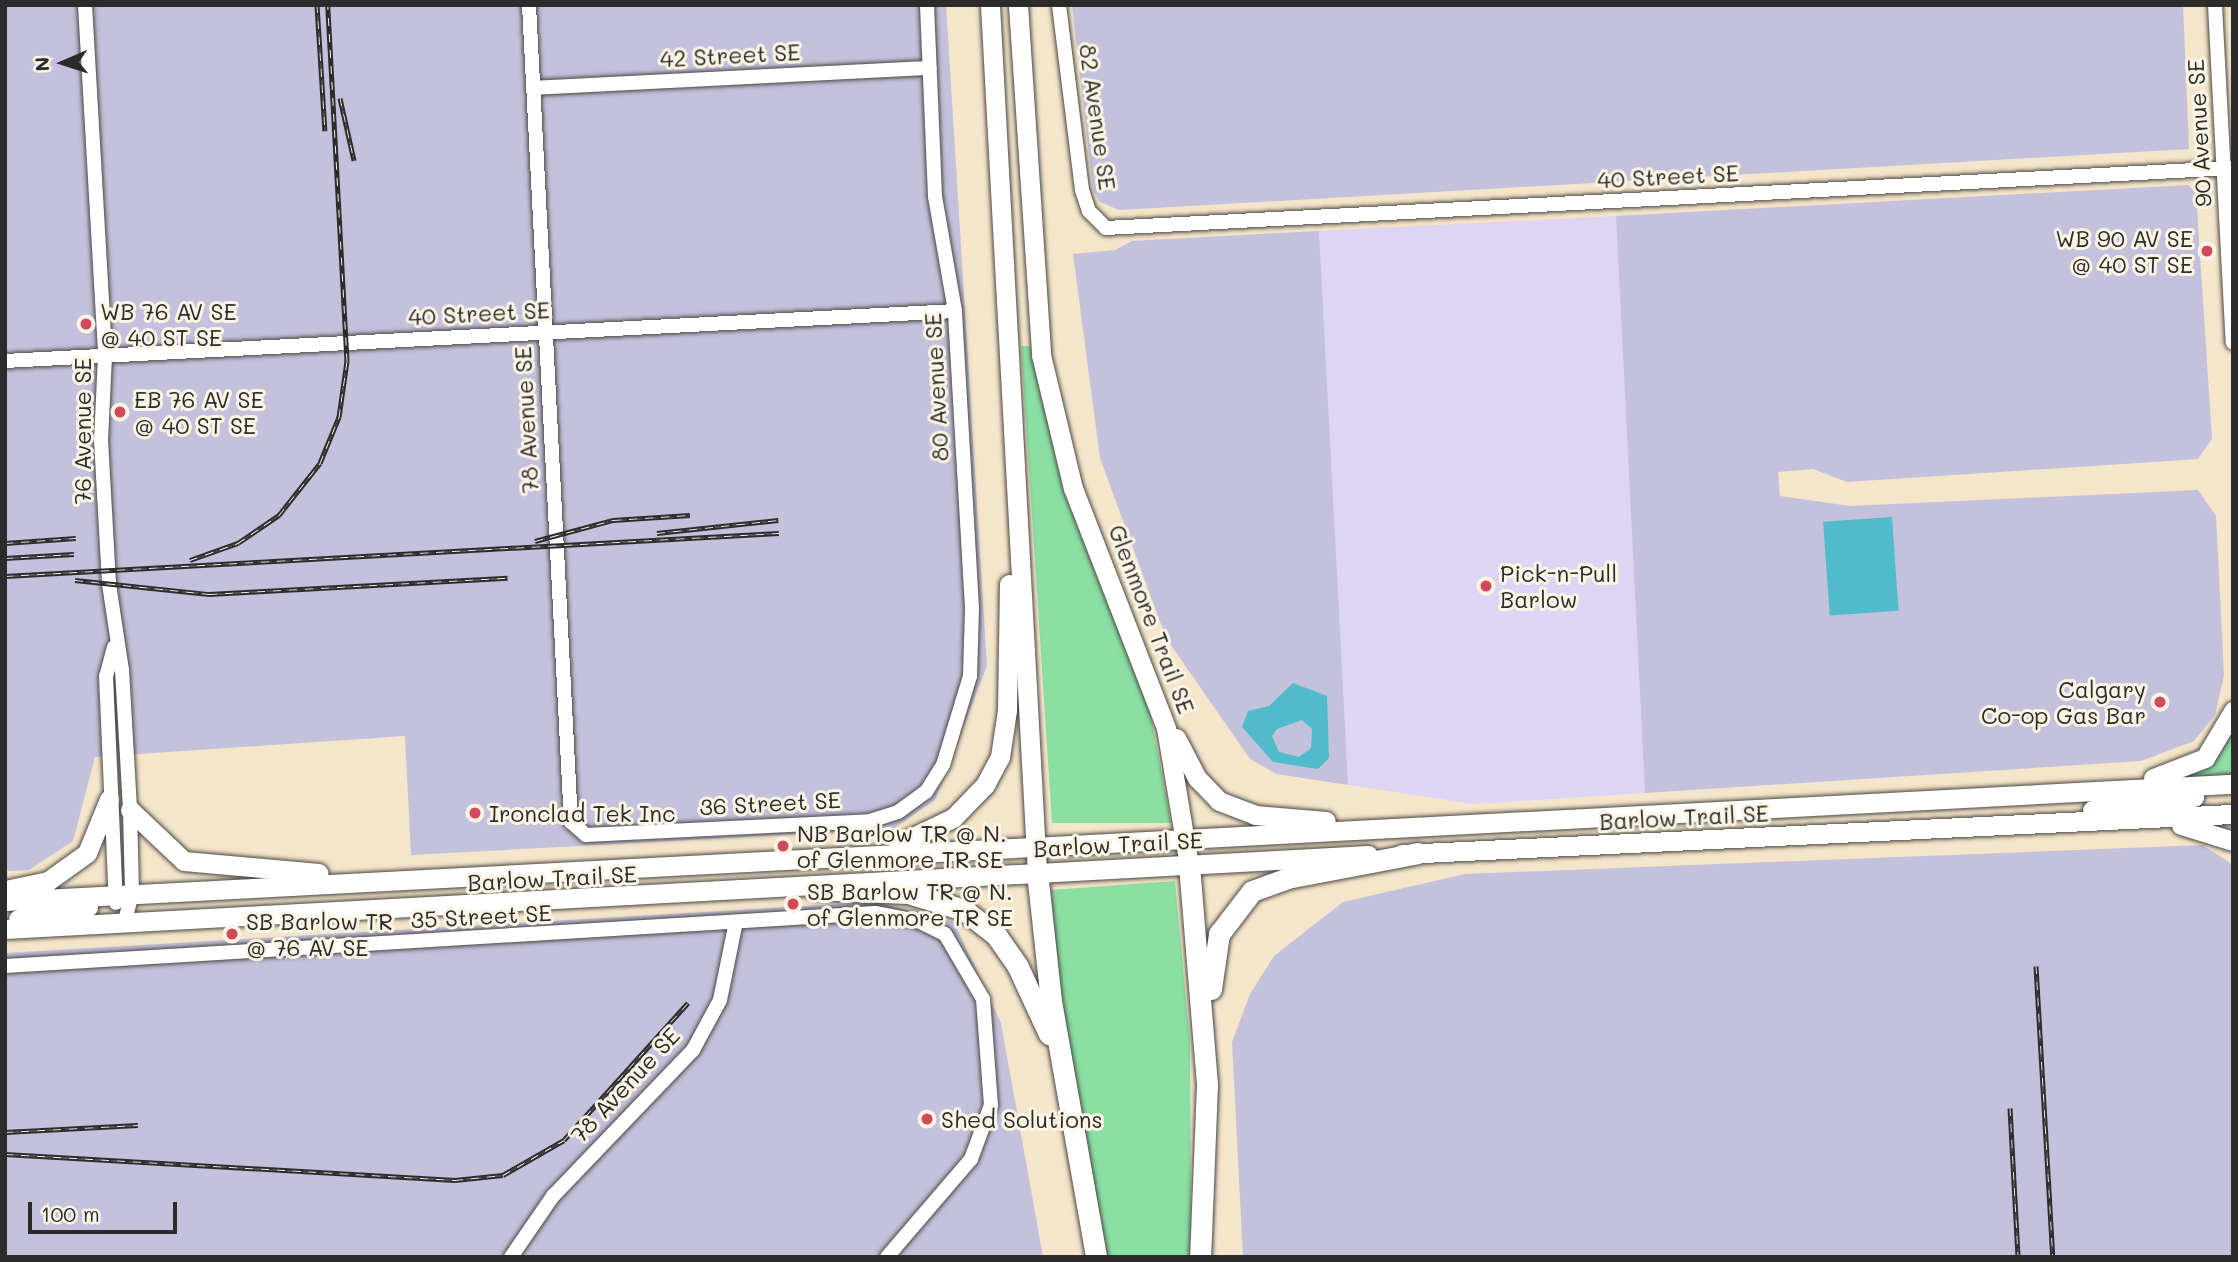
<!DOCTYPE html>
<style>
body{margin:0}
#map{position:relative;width:2238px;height:1262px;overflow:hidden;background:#f5e5ca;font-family:Mali,sans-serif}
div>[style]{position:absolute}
.built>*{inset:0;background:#ded5f5}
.industrial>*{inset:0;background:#c3c1db}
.green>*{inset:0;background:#8adfa2}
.water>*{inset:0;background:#4fbbcb;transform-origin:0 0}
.roads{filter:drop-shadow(0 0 2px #494743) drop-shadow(0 0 2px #494743)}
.minor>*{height:14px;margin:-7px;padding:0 7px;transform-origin:7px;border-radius:7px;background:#fff}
.major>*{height:19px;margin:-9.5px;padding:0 9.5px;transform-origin:9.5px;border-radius:9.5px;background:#fff}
.highway>*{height:21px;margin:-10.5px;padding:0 10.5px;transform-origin:10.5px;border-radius:10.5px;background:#fff}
.rail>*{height:5px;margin-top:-2.5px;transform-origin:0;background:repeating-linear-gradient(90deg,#fcf5e5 0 8px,#2b2b2b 0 16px);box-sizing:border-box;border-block:2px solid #2b2b2b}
.dots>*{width:19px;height:19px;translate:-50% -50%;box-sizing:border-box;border:4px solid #fcf5e5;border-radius:50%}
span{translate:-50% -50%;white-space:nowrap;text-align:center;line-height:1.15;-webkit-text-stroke:6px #fcf5e5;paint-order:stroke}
.street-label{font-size:23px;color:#2b2b2b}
.poi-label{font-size:23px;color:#2b2b2b}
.right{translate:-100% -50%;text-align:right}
.left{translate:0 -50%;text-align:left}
.frame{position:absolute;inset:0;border:7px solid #2b2b2b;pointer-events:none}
.north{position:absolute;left:28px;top:28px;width:70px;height:70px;-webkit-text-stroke:5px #fcf5e5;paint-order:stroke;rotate:267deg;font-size:19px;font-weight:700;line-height:28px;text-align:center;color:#2b2b2b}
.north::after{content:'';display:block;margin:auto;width:24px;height:32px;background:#2b2b2b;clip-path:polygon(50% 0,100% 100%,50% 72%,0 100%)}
.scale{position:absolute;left:28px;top:1202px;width:149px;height:32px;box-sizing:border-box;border:4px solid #2b2b2b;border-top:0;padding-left:9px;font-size:21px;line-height:24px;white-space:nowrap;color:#2b2b2b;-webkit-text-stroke:5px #fcf5e5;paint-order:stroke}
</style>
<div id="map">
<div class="built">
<div style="clip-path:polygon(1616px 216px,1645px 793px,1474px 804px,1348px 785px,1319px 231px)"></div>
</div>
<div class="industrial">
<div style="clip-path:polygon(5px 5px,946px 5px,987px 666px,935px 800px,893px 829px,411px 855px,405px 736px,95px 757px,73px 841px,29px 870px,5px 871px)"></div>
<div style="clip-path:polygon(1072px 5px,2183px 5px,2189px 149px,1119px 210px,1100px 202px,1093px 190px)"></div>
<div style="clip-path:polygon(2188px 185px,2196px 193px,2212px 439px,2198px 459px,1847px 482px,1813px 469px,1778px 472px,1780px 496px,1850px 506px,2198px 490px,2216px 516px,2224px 675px,2215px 715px,2194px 741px,2141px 761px,1645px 793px,1616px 216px)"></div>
<div style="clip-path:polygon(1319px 231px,1342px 668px,1348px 785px,1277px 774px,1250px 759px,1166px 638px,1100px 458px,1073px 254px,1115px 250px,1132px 241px)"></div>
<div style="clip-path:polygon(2203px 845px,2233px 865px,2233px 1257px,1243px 1257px,1232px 1042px,1250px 994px,1274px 956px,1343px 902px,1465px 874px)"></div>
<div style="clip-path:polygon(874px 902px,954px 922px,1001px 1023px,1043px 1257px,5px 1257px,5px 953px)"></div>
</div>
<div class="green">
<div style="clip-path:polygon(1021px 346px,1030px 346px,1064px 493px,1149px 706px,1171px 823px,1052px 823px)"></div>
<div style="clip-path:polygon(2233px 730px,2233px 776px,2188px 778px,2187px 773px)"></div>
<div style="clip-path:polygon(1175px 881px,1190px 1043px,1191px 1257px,1107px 1257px,1061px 1015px,1051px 890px)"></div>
</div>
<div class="water">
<div style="left:1892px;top:517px;width:94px;height:69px;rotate:86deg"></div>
<div style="clip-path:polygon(evenodd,1293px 683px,1327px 696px,1329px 758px,1318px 769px,1273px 762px,1242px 727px,1248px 711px,1269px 706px,1293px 683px,1302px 720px,1312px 729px,1311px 748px,1299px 757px,1279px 752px,1272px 736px,1277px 729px,1302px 720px)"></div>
</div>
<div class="roads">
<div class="minor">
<div style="left:85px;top:5px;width:352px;rotate:86.7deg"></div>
<div style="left:105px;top:356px;width:84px;rotate:92.7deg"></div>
<div style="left:101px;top:440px;width:144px;rotate:86.8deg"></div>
<div style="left:109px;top:584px;width:87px;rotate:81.4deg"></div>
<div style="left:122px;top:670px;width:140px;rotate:86.7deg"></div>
<div style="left:130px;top:810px;width:83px;rotate:88.6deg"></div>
<div style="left:132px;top:893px;width:32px;rotate:104deg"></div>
<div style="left:529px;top:5px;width:818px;rotate:87.06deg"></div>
<div style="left:571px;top:822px;width:20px;rotate:41deg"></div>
<div style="left:586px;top:835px;width:284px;rotate:-2.8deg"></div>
<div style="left:870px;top:821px;width:29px;rotate:-18deg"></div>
<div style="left:898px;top:812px;width:34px;rotate:-36deg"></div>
<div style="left:926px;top:792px;width:32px;rotate:-58deg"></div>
<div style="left:943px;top:765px;width:93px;rotate:-73.1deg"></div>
<div style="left:970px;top:676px;width:68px;rotate:-88.3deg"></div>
<div style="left:972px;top:608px;width:297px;rotate:-93.3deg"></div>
<div style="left:955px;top:311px;width:117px;rotate:-99.9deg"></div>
<div style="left:935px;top:196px;width:191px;rotate:-92.4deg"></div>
<div style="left:1059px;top:5px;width:186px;rotate:82.9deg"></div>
<div style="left:1082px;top:190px;width:22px;rotate:72deg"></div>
<div style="left:1089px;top:211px;width:24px;rotate:45deg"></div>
<div style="left:1106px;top:228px;width:1129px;rotate:-3.05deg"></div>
<div style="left:2215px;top:5px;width:338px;rotate:87deg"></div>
<div style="left:533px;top:88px;width:397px;rotate:-2.9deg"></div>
<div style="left:5px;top:361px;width:951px;rotate:-3.01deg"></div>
<div style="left:114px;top:647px;width:30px;rotate:105deg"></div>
<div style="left:106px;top:676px;width:227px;rotate:87.5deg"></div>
<div style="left:5px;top:966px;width:872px;rotate:-3.49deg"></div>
<div style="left:875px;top:913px;width:44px;rotate:10.5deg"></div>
<div style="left:918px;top:921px;width:30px;rotate:26deg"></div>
<div style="left:945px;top:934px;width:75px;rotate:59.7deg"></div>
<div style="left:983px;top:999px;width:106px;rotate:85.7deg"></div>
<div style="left:991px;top:1105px;width:58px;rotate:110.3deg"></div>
<div style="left:971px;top:1159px;width:129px;rotate:130.6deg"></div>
<div style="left:511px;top:1257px;width:74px;rotate:-55.5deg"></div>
<div style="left:553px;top:1196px;width:202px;rotate:-46.2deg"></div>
<div style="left:693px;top:1050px;width:57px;rotate:-61.6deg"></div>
<div style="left:720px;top:1000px;width:76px;rotate:-78.5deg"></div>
</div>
<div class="major">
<div style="left:990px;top:5px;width:868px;rotate:86.9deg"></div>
<div style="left:1018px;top:5px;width:351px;rotate:86.2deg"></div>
<div style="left:1041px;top:355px;width:137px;rotate:76.5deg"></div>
<div style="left:1073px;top:488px;width:257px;rotate:68.8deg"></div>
<div style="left:1166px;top:728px;width:139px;rotate:80.5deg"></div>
<div style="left:1176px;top:738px;width:45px;rotate:62.3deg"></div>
<div style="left:1197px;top:778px;width:32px;rotate:46deg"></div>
<div style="left:1219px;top:801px;width:39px;rotate:21deg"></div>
<div style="left:1255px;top:815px;width:71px;rotate:4.8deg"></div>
<div style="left:2153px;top:778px;width:56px;rotate:-21deg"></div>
<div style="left:2205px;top:758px;width:55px;rotate:-59.2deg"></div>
<div style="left:130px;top:810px;width:74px;rotate:43.4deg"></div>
<div style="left:184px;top:861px;width:135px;rotate:5.1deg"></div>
<div style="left:2092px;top:810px;width:103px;rotate:-7.3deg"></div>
<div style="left:2181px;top:825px;width:54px;rotate:17.1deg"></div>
<div style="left:898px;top:844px;width:61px;rotate:-25.3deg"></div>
<div style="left:953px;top:818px;width:46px;rotate:-45.9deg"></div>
<div style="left:985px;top:785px;width:32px;rotate:-62deg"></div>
<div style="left:1000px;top:757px;width:48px;rotate:-81.5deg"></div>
<div style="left:1007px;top:710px;width:126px;rotate:-89.1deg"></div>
<div style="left:1402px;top:854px;width:832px;rotate:-2.76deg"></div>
<div style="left:5px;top:890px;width:44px;rotate:-11.8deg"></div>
<div style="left:48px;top:881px;width:48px;rotate:-35.7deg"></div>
<div style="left:87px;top:853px;width:58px;rotate:-67.8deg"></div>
<div style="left:5px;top:901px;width:2231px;rotate:-3.01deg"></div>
<div style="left:18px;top:919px;width:71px;rotate:-9.7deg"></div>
<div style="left:5px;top:929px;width:1365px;rotate:-3.11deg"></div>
</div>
<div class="highway">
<div style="left:1189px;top:865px;width:221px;rotate:85.3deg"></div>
<div style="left:1207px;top:1085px;width:172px;rotate:92.3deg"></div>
<div style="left:1037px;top:872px;width:130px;rotate:83.8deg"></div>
<div style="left:1051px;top:1001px;width:260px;rotate:80deg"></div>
<div style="left:814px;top:889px;width:94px;rotate:2.4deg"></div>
<div style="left:908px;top:893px;width:59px;rotate:16.9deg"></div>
<div style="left:964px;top:910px;width:41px;rotate:38deg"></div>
<div style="left:996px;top:935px;width:39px;rotate:55deg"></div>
<div style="left:1018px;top:967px;width:74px;rotate:65.2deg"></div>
<div style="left:1211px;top:989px;width:56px;rotate:-81.7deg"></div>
<div style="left:1219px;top:934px;width:54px;rotate:-52.5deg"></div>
<div style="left:1252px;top:891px;width:37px;rotate:-20deg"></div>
<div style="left:1287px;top:878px;width:133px;rotate:-10.8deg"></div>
</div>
</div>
<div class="rail">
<div style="left:317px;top:5px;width:126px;rotate:86.4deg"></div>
<div style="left:340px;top:98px;width:64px;rotate:77.3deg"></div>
<div style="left:657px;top:533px;width:122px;rotate:-6.1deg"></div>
<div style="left:535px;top:541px;width:81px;rotate:-15.1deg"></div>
<div style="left:613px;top:520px;width:77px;rotate:-3.7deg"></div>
<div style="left:5px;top:543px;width:71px;rotate:-4deg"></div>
<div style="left:5px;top:558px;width:69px;rotate:-3.3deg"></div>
<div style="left:190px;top:560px;width:51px;rotate:-19.5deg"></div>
<div style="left:238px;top:543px;width:50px;rotate:-34.3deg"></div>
<div style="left:279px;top:515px;width:66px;rotate:-51.7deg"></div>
<div style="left:320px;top:463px;width:50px;rotate:-67.6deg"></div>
<div style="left:339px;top:417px;width:57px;rotate:-81.9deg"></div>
<div style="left:347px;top:361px;width:357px;rotate:-93.1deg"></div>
<div style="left:5px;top:576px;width:775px;rotate:-3.18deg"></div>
<div style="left:75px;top:580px;width:135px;rotate:6deg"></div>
<div style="left:209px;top:594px;width:299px;rotate:-3.1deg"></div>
<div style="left:2036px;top:966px;width:291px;rotate:86.7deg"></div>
<div style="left:2010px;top:1108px;width:149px;rotate:86.9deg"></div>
<div style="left:5px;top:1132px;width:133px;rotate:-3deg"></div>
<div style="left:5px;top:1154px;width:451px;rotate:3.3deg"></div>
<div style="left:455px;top:1180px;width:48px;rotate:-5.9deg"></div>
<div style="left:503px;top:1175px;width:70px;rotate:-29.8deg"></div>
<div style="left:564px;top:1140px;width:185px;rotate:-47.9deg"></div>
</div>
<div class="dots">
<div style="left:2207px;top:251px;background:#d1495b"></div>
<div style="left:86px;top:324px;background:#d1495b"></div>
<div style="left:120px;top:412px;background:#d1495b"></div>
<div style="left:1486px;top:586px;background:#d1495b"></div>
<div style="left:2160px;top:702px;background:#d1495b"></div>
<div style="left:475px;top:813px;background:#d1495b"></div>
<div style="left:783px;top:846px;background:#d1495b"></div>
<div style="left:793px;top:904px;background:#d1495b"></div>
<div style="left:232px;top:934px;background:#d1495b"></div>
<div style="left:927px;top:1119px;background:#d1495b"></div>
</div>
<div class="street-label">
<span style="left:730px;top:55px;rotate:-3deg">42 Street SE</span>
<span style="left:1098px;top:117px;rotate:82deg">82 Avenue SE</span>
<span style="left:2199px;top:133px;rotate:-93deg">90 Avenue SE</span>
<span style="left:1668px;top:176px;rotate:-3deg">40 Street SE</span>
<span style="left:479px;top:313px;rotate:-3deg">40 Street SE</span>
<span style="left:936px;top:387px;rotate:-93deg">80 Avenue SE</span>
<span style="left:526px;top:420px;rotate:-93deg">78 Avenue SE</span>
<span style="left:82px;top:431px;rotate:-90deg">76 Avenue SE</span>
<span style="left:1152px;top:619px;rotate:69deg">Glenmore Trail SE</span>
<span style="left:770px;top:803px;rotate:-3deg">36 Street SE</span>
<span style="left:1684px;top:817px;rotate:-3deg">Barlow Trail SE</span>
<span style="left:1118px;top:844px;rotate:-3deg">Barlow Trail SE</span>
<span style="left:552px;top:878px;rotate:-3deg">Barlow Trail SE</span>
<span style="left:481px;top:916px;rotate:-3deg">35 Street SE</span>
<span style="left:625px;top:1085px;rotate:-47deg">78 Avenue SE</span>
</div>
<div class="poi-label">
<span class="right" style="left:2193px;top:251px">WB 90 AV SE<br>@ 40 ST SE</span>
<span class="left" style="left:100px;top:324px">WB 76 AV SE<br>@ 40 ST SE</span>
<span class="left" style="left:134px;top:412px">EB 76 AV SE<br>@ 40 ST SE</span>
<span class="left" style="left:1500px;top:586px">Pick-n-Pull<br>Barlow</span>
<span class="right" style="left:2146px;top:702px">Calgary<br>Co-op Gas Bar</span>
<span class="left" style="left:489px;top:813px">Ironclad Tek Inc</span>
<span class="left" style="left:797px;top:846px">NB Barlow TR @ N.<br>of Glenmore TR SE</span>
<span class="left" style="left:807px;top:904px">SB Barlow TR @ N.<br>of Glenmore TR SE</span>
<span class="left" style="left:246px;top:934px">SB Barlow TR<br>@ 76 AV SE</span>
<span class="left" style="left:941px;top:1119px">Shed Solutions</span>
</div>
<div class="frame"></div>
<div class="north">N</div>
<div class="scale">100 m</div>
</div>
